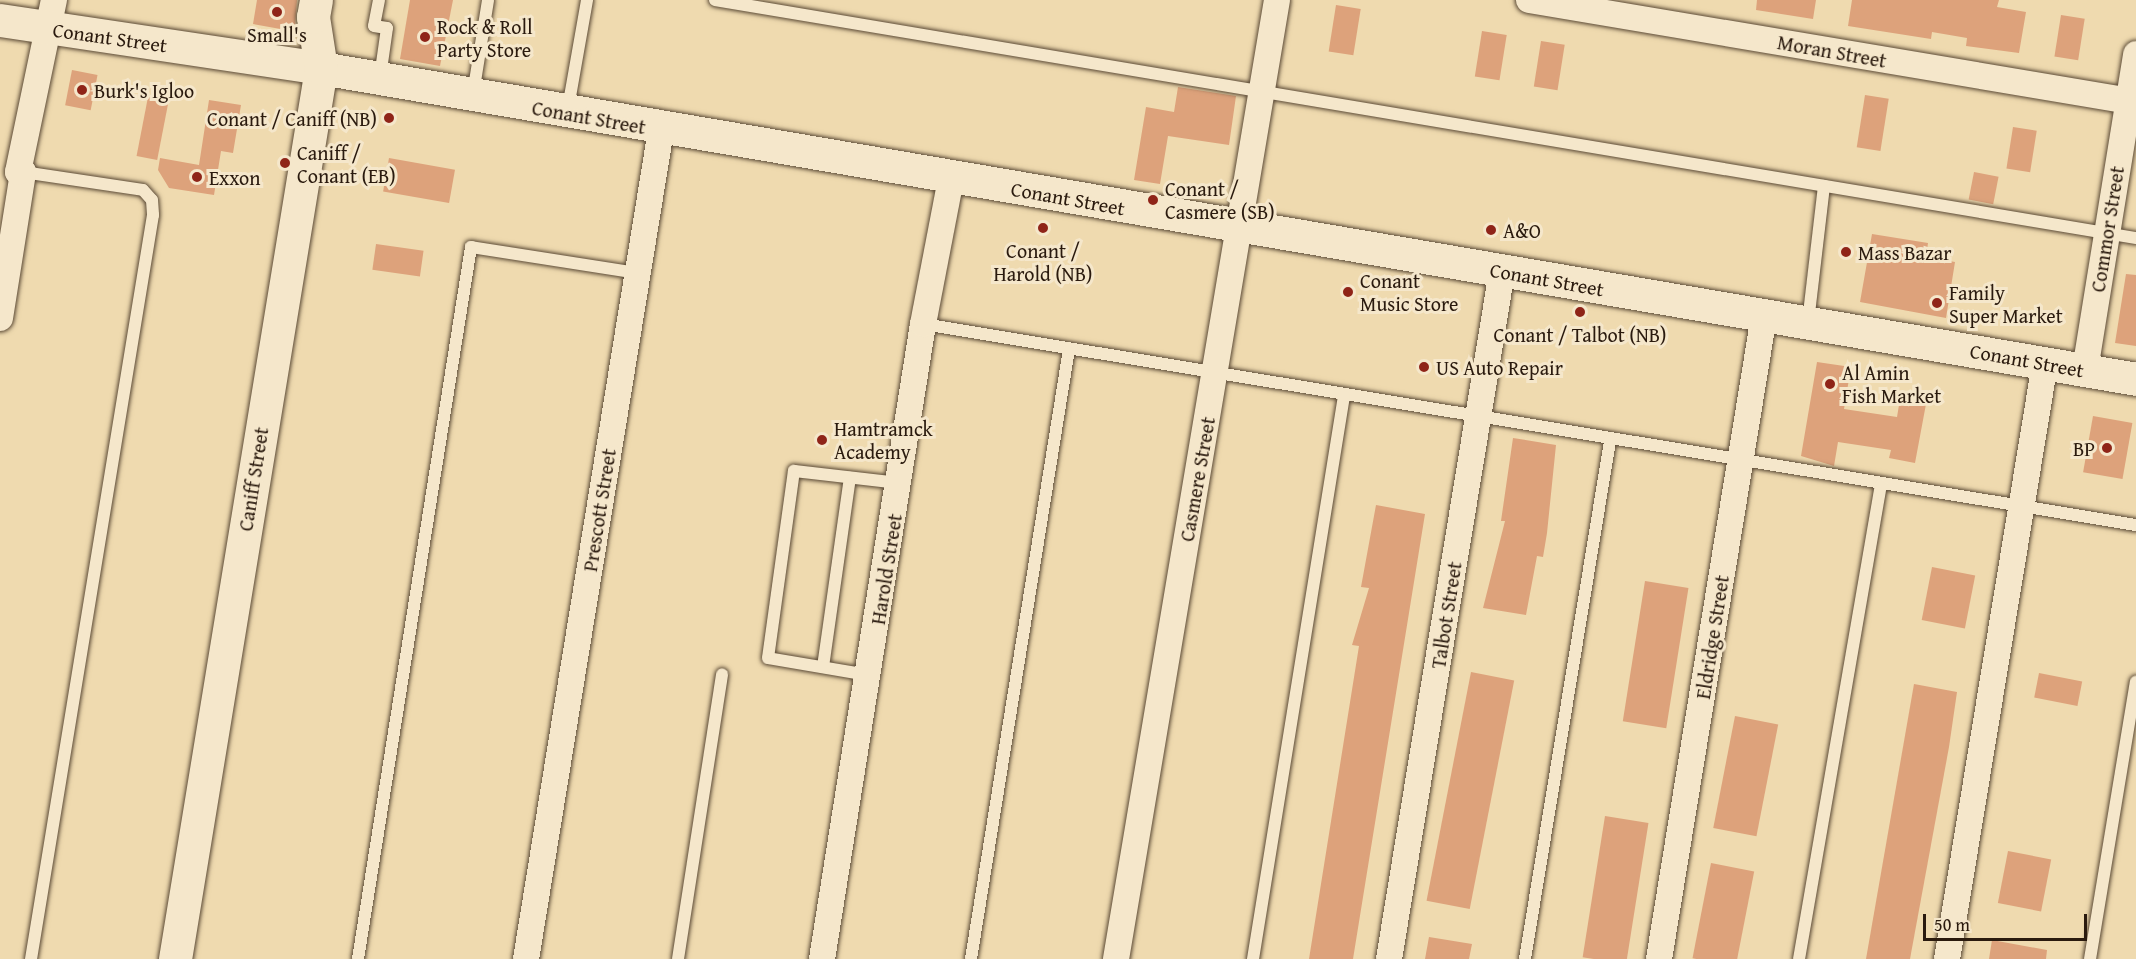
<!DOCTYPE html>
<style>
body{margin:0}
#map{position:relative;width:2136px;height:959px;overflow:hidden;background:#efdaaf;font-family:"Gentium Book Plus",serif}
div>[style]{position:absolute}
.building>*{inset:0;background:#dda27b;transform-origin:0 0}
.roads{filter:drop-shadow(0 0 2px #5b4a36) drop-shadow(0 0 2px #5b4a36)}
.lane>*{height:12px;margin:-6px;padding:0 6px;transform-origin:6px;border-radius:6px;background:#f5e7cb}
.street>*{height:26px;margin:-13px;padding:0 13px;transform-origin:13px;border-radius:13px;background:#f5e7cb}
.secondary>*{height:33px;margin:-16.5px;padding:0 16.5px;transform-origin:16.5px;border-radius:16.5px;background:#f5e7cb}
.dots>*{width:16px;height:16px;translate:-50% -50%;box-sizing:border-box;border:3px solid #f5e7cb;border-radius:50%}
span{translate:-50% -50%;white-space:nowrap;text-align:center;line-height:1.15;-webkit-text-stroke:6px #f5e7cb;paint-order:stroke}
.poi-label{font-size:20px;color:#2a1a0e}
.left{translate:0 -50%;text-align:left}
.right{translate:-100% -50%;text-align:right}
.street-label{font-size:20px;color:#2a1a0e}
.scale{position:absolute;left:1923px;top:914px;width:164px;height:27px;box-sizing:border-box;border:3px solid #2a1a0e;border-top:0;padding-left:8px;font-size:18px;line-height:21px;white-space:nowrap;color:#2a1a0e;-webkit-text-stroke:4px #f5e7cb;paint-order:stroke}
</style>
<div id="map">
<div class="building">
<div style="clip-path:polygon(257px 0,297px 0,295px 26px,286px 30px,253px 24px)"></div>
<div style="clip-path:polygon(410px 0,453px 0,440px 66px,400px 59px)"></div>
<div style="clip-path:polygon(1757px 0,1816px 0,1813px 19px,1756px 10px)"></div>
<div style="clip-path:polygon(1852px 0,1999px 0,1997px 7px,2026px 12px,2019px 53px,1966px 46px,1967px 38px,1932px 32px,1931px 39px,1848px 26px)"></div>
<div style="left:1336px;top:5px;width:25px;height:47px;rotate:9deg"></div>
<div style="left:2061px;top:15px;width:24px;height:42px;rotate:9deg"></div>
<div style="left:1482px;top:31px;width:25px;height:46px;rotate:9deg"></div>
<div style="left:1541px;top:41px;width:24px;height:46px;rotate:9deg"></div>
<div style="left:72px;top:70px;width:26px;height:36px;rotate:11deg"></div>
<div style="clip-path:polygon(1178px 87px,1236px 96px,1229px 145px,1168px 136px,1160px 184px,1134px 180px,1146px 107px,1174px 112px)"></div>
<div style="left:1865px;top:95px;width:24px;height:53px;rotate:9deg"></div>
<div style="left:148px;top:97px;width:21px;height:60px;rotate:11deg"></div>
<div style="clip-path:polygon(209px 100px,241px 105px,233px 153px,221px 151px,214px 195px,169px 188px,158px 170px,160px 158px,199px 165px)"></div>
<div style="left:2013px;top:127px;width:24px;height:42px;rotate:9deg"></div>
<div style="left:389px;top:158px;width:67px;height:34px;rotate:10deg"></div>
<div style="left:1974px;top:172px;width:25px;height:28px;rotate:11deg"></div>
<div style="clip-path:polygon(1872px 234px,1928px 243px,1926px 257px,1955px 262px,1946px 318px,1860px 302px)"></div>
<div style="left:376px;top:244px;width:48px;height:26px;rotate:8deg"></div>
<div style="clip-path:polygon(2126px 274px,2136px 275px,2136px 346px,2115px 343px)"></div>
<div style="clip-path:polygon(1817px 362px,1851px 367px,1844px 409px,1897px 417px,1900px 399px,1926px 404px,1915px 463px,1889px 458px,1891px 450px,1838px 442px,1834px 466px,1801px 456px)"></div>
<div style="left:2093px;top:416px;width:40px;height:57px;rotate:10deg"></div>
<div style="clip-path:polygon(1513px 438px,1556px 445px,1547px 533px,1543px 557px,1537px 556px,1526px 615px,1483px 608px,1505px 521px,1501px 521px)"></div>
<div style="clip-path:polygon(1376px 505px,1425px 514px,1353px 959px,1309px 959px,1359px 646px,1352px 645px,1369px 588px,1361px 587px)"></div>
<div style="left:1932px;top:567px;width:44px;height:54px;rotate:11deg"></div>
<div style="left:1645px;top:581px;width:44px;height:142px;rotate:9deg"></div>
<div style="left:1471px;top:672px;width:44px;height:233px;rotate:11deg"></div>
<div style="left:2039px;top:673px;width:44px;height:25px;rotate:11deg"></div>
<div style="clip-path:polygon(1914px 684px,1957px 692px,1949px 747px,1910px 959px,1866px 959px)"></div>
<div style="left:1735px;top:716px;width:44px;height:114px;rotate:11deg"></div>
<div style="left:1605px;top:816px;width:44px;height:143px;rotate:9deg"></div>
<div style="left:2008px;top:851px;width:44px;height:53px;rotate:11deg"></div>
<div style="left:1711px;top:863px;width:44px;height:97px;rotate:11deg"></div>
<div style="clip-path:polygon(1429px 937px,1472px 944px,1469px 959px,1425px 959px)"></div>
<div style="clip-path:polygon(1992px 940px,2047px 950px,2046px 959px,1989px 959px)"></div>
</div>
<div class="roads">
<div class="lane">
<div style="left:379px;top:0;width:26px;rotate:101deg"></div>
<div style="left:374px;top:26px;width:13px;rotate:9deg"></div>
<div style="left:387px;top:28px;width:49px;rotate:98.1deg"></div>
<div style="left:715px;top:0;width:1441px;rotate:9.51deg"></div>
<div style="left:473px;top:94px;width:95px;rotate:-80.9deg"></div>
<div style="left:568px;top:108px;width:110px;rotate:-80deg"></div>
<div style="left:23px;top:172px;width:121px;rotate:8.5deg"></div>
<div style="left:143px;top:190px;width:13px;rotate:48deg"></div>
<div style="left:152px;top:200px;width:15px;rotate:86deg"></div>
<div style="left:153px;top:215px;width:754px;rotate:99.31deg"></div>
<div style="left:1808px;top:322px;width:137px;rotate:-83.3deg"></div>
<div style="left:923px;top:324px;width:1230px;rotate:9.41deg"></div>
<div style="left:823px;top:667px;width:191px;rotate:-81.9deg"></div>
<div style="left:868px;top:675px;width:101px;rotate:-170.4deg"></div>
<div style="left:768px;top:658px;width:189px;rotate:-82.1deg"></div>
<div style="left:794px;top:471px;width:106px;rotate:6.5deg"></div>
<div style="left:358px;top:959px;width:721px;rotate:-80.98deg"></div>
<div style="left:471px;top:247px;width:168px;rotate:8.9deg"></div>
<div style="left:678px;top:959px;width:288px;rotate:-81.2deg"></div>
<div style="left:971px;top:959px;width:618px;rotate:-80.87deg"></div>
<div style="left:1253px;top:959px;width:570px;rotate:-80.82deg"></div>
<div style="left:1525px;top:959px;width:525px;rotate:-80.68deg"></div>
<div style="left:1799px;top:959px;width:481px;rotate:-80.2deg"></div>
<div style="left:2090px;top:959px;width:281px;rotate:-80.6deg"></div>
</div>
<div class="street">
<div style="left:1529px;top:0;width:616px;rotate:9.54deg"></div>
<div style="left:0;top:318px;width:148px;rotate:-81deg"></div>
<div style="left:23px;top:172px;width:5px;rotate:180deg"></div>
<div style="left:18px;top:172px;width:176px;rotate:-78.2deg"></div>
<div style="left:2085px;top:370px;width:320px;rotate:-80.8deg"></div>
<div style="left:526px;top:959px;width:840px;rotate:-80.75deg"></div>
<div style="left:822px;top:959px;width:643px;rotate:-80.96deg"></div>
<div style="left:923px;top:324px;width:149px;rotate:-79.1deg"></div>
<div style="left:1116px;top:959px;width:972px;rotate:-80.47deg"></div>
<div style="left:1389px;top:959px;width:697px;rotate:-80.67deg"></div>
<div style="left:1659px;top:959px;width:652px;rotate:-80.73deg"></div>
<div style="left:1947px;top:959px;width:604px;rotate:-80.66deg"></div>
</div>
<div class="secondary">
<div style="left:0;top:20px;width:325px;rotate:8.5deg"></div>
<div style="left:321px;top:68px;width:1841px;rotate:9.72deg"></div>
<div style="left:175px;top:959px;width:903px;rotate:-80.69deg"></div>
<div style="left:321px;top:68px;width:52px;rotate:-98.9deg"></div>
<div style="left:313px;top:17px;width:17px;rotate:-80deg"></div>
</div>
</div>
<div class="dots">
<div style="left:277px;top:12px;background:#8f2418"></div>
<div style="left:425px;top:37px;background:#8f2418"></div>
<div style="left:82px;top:90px;background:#8f2418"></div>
<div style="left:389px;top:118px;background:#8f2418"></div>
<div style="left:285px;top:163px;background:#8f2418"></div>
<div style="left:197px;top:177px;background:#8f2418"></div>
<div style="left:1153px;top:200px;background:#8f2418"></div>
<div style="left:1043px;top:228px;background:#8f2418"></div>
<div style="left:1491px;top:230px;background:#8f2418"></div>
<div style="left:1846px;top:252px;background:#8f2418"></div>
<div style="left:1348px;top:292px;background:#8f2418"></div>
<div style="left:1937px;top:303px;background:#8f2418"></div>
<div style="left:1580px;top:312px;background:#8f2418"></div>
<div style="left:1424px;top:367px;background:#8f2418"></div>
<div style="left:1830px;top:384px;background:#8f2418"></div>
<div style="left:822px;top:440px;background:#8f2418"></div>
<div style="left:2107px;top:448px;background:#8f2418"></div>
</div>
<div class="poi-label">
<span class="left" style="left:437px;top:38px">Rock &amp; Roll<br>Party Store</span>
<span style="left:277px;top:34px">Small's</span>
<span class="left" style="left:94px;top:90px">Burk's Igloo</span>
<span class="right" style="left:377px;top:118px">Conant / Caniff (NB)</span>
<span class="left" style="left:297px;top:164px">Caniff /<br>Conant (EB)</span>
<span class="left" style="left:209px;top:177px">Exxon</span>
<span class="left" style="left:1165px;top:200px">Conant /<br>Casmere (SB)</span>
<span class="left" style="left:1503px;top:230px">A&amp;O</span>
<span style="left:1043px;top:262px">Conant /<br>Harold (NB)</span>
<span class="left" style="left:1858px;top:252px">Mass Bazar</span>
<span class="left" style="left:1360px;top:292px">Conant<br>Music Store</span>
<span class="left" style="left:1949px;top:304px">Family<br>Super Market</span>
<span style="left:1580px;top:334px">Conant / Talbot (NB)</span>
<span class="left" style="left:1436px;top:367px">US Auto Repair</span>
<span class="left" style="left:1842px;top:384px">Al Amin<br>Fish Market</span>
<span class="left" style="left:834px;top:440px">Hamtramck<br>Academy</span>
<span class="right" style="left:2095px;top:448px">BP</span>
</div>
<div class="street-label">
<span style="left:110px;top:37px;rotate:8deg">Conant Street</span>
<span style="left:1832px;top:51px;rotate:10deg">Moran Street</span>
<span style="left:589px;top:117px;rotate:10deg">Conant Street</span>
<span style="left:1068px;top:198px;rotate:10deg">Conant Street</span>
<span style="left:2107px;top:229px;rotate:-81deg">Commor Street</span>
<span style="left:1547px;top:279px;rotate:10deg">Conant Street</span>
<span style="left:2027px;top:360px;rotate:10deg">Conant Street</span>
<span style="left:253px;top:479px;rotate:-81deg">Caniff Street</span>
<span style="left:1197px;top:479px;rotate:-80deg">Casmere Street</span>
<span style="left:599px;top:510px;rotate:-81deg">Prescott Street</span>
<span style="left:886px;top:569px;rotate:-81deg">Harold Street</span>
<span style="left:1446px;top:615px;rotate:-81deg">Talbot Street</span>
<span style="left:1712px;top:637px;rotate:-81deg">Eldridge Street</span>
</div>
<div class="scale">50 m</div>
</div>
